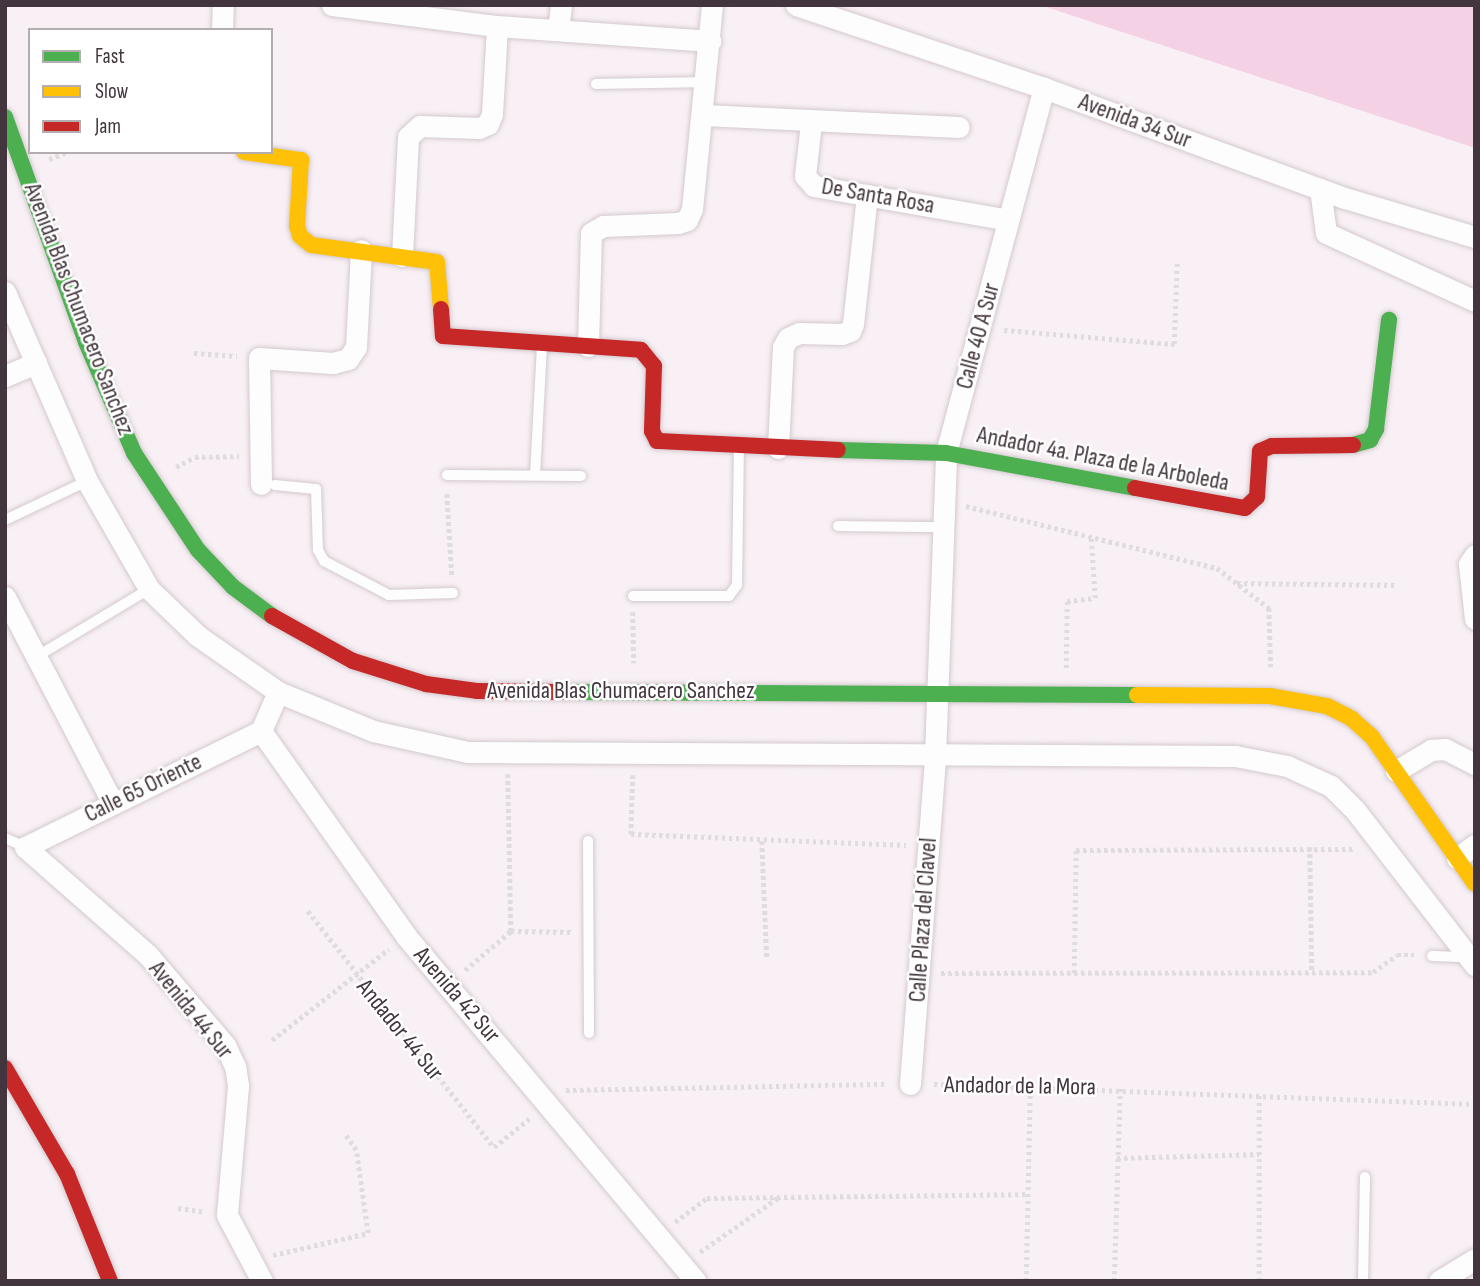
<!DOCTYPE html>
<style>
body{margin:0}
#map{position:relative;width:1480px;height:1286px;overflow:hidden;background:#f8f0f4;font-family:"Sofia Sans Condensed",sans-serif}
div>[style]{position:absolute}
.green>*{inset:0;background:#f5d1e5}
.path>*{height:4.5px;margin-top:-2.25px;transform-origin:0;background:repeating-linear-gradient(90deg,#dfdcde 0 3.5px,transparent 0 7px)}
.roads{filter:drop-shadow(0 0 2px #d3c9cf) drop-shadow(0 0 2px #d3c9cf)}
.lane>*{height:10px;margin:-5px;padding:0 5px;transform-origin:5px;border-radius:5px;background:#fefdfd}
.street>*{height:21px;margin:-10.5px;padding:0 10.5px;transform-origin:10.5px;border-radius:10.5px;background:#fefdfd}
.fast>*{height:16px;margin:-8px;padding:0 8px;transform-origin:8px;border-radius:8px;background:#4caf50}
.slow>*{height:16px;margin:-8px;padding:0 8px;transform-origin:8px;border-radius:8px;background:#ffc107}
.jam>*{height:16px;margin:-8px;padding:0 8px;transform-origin:8px;border-radius:8px;background:#c62828}
span{translate:-50% -50%;white-space:nowrap;text-align:center;line-height:1.15;-webkit-text-stroke:5px #fff;paint-order:stroke}
.street-label{font-size:24px;color:#43353d}
.frame{position:absolute;inset:0;border:7px solid #43353d;pointer-events:none}
.legend{position:absolute;left:28px;top:28px;width:245px;height:126px;box-sizing:border-box;background:#fff;border:2px solid #b4aeb1;margin:0;padding:9px 12px;list-style:none;font-size:21px;color:#43353d}
.legend li{display:flex;align-items:center;gap:14px;height:35px}
.legend b{width:35px;border:2px solid #b4aeb1}
</style>
<div id="map">
<div class="green">
<div style="clip-path:polygon(1040px 5px,1475px 5px,1475px 148px)"></div>
</div>
<div class="path">
<div style="left:49px;top:159px;width:20px;rotate:-20deg"></div>
<div style="left:1004px;top:330px;width:171px;rotate:4.7deg"></div>
<div style="left:1174px;top:344px;width:81px;rotate:-87.9deg"></div>
<div style="left:194px;top:353px;width:43px;rotate:4deg"></div>
<div style="left:176px;top:467px;width:21px;rotate:-28deg"></div>
<div style="left:195px;top:457px;width:44px;rotate:-1.3deg"></div>
<div style="left:447px;top:494px;width:82px;rotate:86.5deg"></div>
<div style="left:966px;top:506px;width:259px;rotate:13.9deg"></div>
<div style="left:1217px;top:568px;width:66px;rotate:37.6deg"></div>
<div style="left:1269px;top:608px;width:59px;rotate:88.1deg"></div>
<div style="left:1237px;top:583px;width:158px;rotate:0.7deg"></div>
<div style="left:633px;top:612px;width:51px;rotate:88.9deg"></div>
<div style="left:1066px;top:668px;width:67px;rotate:-89.1deg"></div>
<div style="left:1067px;top:601px;width:28px;rotate:-6deg"></div>
<div style="left:1095px;top:598px;width:61px;rotate:-93.8deg"></div>
<div style="left:508px;top:774px;width:157px;rotate:88.9deg"></div>
<div style="left:633px;top:775px;width:59px;rotate:91.9deg"></div>
<div style="left:631px;top:834px;width:275px;rotate:2.3deg"></div>
<div style="left:762px;top:841px;width:119px;rotate:87.6deg"></div>
<div style="left:1310px;top:847px;width:124px;rotate:89.1deg"></div>
<div style="left:308px;top:911px;width:300px;rotate:51.8deg"></div>
<div style="left:494px;top:1147px;width:45px;rotate:-38.7deg"></div>
<div style="left:465px;top:970px;width:60px;rotate:-40.3deg"></div>
<div style="left:511px;top:931px;width:61px;rotate:0.9deg"></div>
<div style="left:941px;top:973px;width:432px;rotate:-0.1deg"></div>
<div style="left:1373px;top:972px;width:29px;rotate:-35deg"></div>
<div style="left:1397px;top:955px;width:17px"></div>
<div style="left:1074px;top:973px;width:123px;rotate:-89.1deg"></div>
<div style="left:1076px;top:850px;width:278px;rotate:-0.2deg"></div>
<div style="left:272px;top:1040px;width:148px;rotate:-37.9deg"></div>
<div style="left:934px;top:1084px;width:541px;rotate:2.12deg"></div>
<div style="left:566px;top:1090px;width:320px;rotate:-1.1deg"></div>
<div style="left:1117px;top:1158px;width:142px;rotate:-1.6deg"></div>
<div style="left:178px;top:1208px;width:27px;rotate:8deg"></div>
<div style="left:675px;top:1222px;width:40px;rotate:-37deg"></div>
<div style="left:707px;top:1198px;width:321px;rotate:-0.7deg"></div>
<div style="left:700px;top:1252px;width:96px;rotate:-34.8deg"></div>
<div style="left:273px;top:1255px;width:98px;rotate:-13deg"></div>
<div style="left:368px;top:1233px;width:84px;rotate:-98.2deg"></div>
<div style="left:356px;top:1150px;width:21px;rotate:-125deg"></div>
<div style="left:1026px;top:1281px;width:196px;rotate:-88.8deg"></div>
<div style="left:1114px;top:1281px;width:193px;rotate:-88.2deg"></div>
<div style="left:1259px;top:1281px;width:187px;rotate:-90deg"></div>
</div>
<div class="roads">
<div class="lane">
<div style="left:596px;top:84px;width:110px;rotate:-1deg"></div>
<div style="left:447px;top:475px;width:134px;rotate:0.4deg"></div>
<div style="left:535px;top:475px;width:130px;rotate:-86.9deg"></div>
<div style="left:275px;top:485px;width:41px;rotate:5.6deg"></div>
<div style="left:316px;top:489px;width:61px;rotate:88.1deg"></div>
<div style="left:318px;top:550px;width:13px;rotate:61deg"></div>
<div style="left:324px;top:561px;width:73px;rotate:27.6deg"></div>
<div style="left:389px;top:595px;width:64px;rotate:-1.8deg"></div>
<div style="left:5px;top:520px;width:91px;rotate:-25.4deg"></div>
<div style="left:838px;top:526px;width:104px;rotate:0.6deg"></div>
<div style="left:633px;top:596px;width:96px"></div>
<div style="left:729px;top:596px;width:14px;rotate:-54deg"></div>
<div style="left:737px;top:585px;width:135px;rotate:-89.2deg"></div>
<div style="left:36px;top:657px;width:132px;rotate:-31deg"></div>
<div style="left:5px;top:838px;width:22px;rotate:24deg"></div>
<div style="left:588px;top:841px;width:192px;rotate:89.7deg"></div>
<div style="left:1432px;top:956px;width:35px;rotate:2deg"></div>
<div style="left:1363px;top:1281px;width:104px;rotate:-88.9deg"></div>
</div>
<div class="street">
<div style="left:332px;top:5px;width:166px;rotate:7.3deg"></div>
<div style="left:497px;top:26px;width:214px;rotate:4deg"></div>
<div style="left:796px;top:5px;width:262px;rotate:18.5deg"></div>
<div style="left:1044px;top:88px;width:320px;rotate:20.1deg"></div>
<div style="left:1345px;top:198px;width:136px;rotate:16.7deg"></div>
<div style="left:222px;top:30px;width:25px;rotate:-88deg"></div>
<div style="left:558px;top:30px;width:25px;rotate:-83deg"></div>
<div style="left:703px;top:115px;width:256px;rotate:2.7deg"></div>
<div style="left:811px;top:123px;width:53px;rotate:96.5deg"></div>
<div style="left:805px;top:176px;width:13px;rotate:48deg"></div>
<div style="left:814px;top:186px;width:197px;rotate:9.9deg"></div>
<div style="left:1320px;top:189px;width:44px;rotate:82.2deg"></div>
<div style="left:1326px;top:233px;width:164px;rotate:24.5deg"></div>
<div style="left:402px;top:256px;width:119px;rotate:-87.1deg"></div>
<div style="left:408px;top:137px;width:16px;rotate:-43deg"></div>
<div style="left:420px;top:126px;width:59px;rotate:1.9deg"></div>
<div style="left:479px;top:128px;width:10px;rotate:-24deg"></div>
<div style="left:488px;top:124px;width:11px;rotate:-68deg"></div>
<div style="left:492px;top:114px;width:88px;rotate:-86.7deg"></div>
<div style="left:5px;top:292px;width:206px;rotate:66.5deg"></div>
<div style="left:87px;top:481px;width:125px;rotate:60.1deg"></div>
<div style="left:149px;top:589px;width:68px;rotate:43.8deg"></div>
<div style="left:198px;top:636px;width:98px;rotate:35deg"></div>
<div style="left:278px;top:692px;width:103px;rotate:22.3deg"></div>
<div style="left:373px;top:731px;width:97px;rotate:12.5deg"></div>
<div style="left:468px;top:752px;width:767px;rotate:0.3deg"></div>
<div style="left:1235px;top:756px;width:53px;rotate:10.9deg"></div>
<div style="left:1287px;top:766px;width:48px;rotate:24.4deg"></div>
<div style="left:1331px;top:786px;width:34px;rotate:45deg"></div>
<div style="left:1355px;top:810px;width:196px;rotate:52.3deg"></div>
<div style="left:588px;top:346px;width:113px;rotate:-88.5deg"></div>
<div style="left:591px;top:233px;width:14px;rotate:-30deg"></div>
<div style="left:603px;top:226px;width:75px;rotate:-2.3deg"></div>
<div style="left:678px;top:223px;width:9px;rotate:-18deg"></div>
<div style="left:687px;top:220px;width:12px;rotate:-66deg"></div>
<div style="left:692px;top:209px;width:205px;rotate:-84.4deg"></div>
<div style="left:5px;top:376px;width:34px;rotate:-23deg"></div>
<div style="left:778px;top:448px;width:101px;rotate:-87.2deg"></div>
<div style="left:783px;top:347px;width:10px;rotate:-61deg"></div>
<div style="left:788px;top:338px;width:12px;rotate:-24deg"></div>
<div style="left:799px;top:333px;width:43px;rotate:1.3deg"></div>
<div style="left:842px;top:334px;width:9px;rotate:-21deg"></div>
<div style="left:850px;top:331px;width:8px;rotate:-67deg"></div>
<div style="left:853px;top:324px;width:130px;rotate:-83.8deg"></div>
<div style="left:261px;top:484px;width:126px;rotate:-90.9deg"></div>
<div style="left:259px;top:358px;width:74px;rotate:3.9deg"></div>
<div style="left:333px;top:363px;width:16px;rotate:-15deg"></div>
<div style="left:348px;top:359px;width:14px;rotate:-56deg"></div>
<div style="left:356px;top:347px;width:97px;rotate:-87deg"></div>
<div style="left:1475px;top:555px;width:11px;rotate:124deg"></div>
<div style="left:1469px;top:564px;width:55px;rotate:83.8deg"></div>
<div style="left:5px;top:597px;width:231px;rotate:62.4deg"></div>
<div style="left:278px;top:692px;width:43px;rotate:113.6deg"></div>
<div style="left:261px;top:731px;width:251px;rotate:54.7deg"></div>
<div style="left:406px;top:936px;width:450px;rotate:50deg"></div>
<div style="left:261px;top:731px;width:263px;rotate:153.8deg"></div>
<div style="left:25px;top:847px;width:164px;rotate:41.3deg"></div>
<div style="left:148px;top:955px;width:118px;rotate:49.5deg"></div>
<div style="left:225px;top:1045px;width:23px;rotate:65deg"></div>
<div style="left:235px;top:1066px;width:20px;rotate:81deg"></div>
<div style="left:238px;top:1086px;width:129px;rotate:94.9deg"></div>
<div style="left:227px;top:1215px;width:75px;rotate:62.1deg"></div>
<div style="left:1396px;top:771px;width:41px;rotate:-31deg"></div>
<div style="left:1431px;top:750px;width:14px;rotate:-4deg"></div>
<div style="left:1445px;top:749px;width:34px;rotate:27deg"></div>
<div style="left:1457px;top:858px;width:22px;rotate:-36deg"></div>
<div style="left:910px;top:1084px;width:328px;rotate:-85.6deg"></div>
<div style="left:935px;top:757px;width:304px;rotate:-87.9deg"></div>
<div style="left:946px;top:453px;width:378px;rotate:-75deg"></div>
<div style="left:1439px;top:1281px;width:42px;rotate:-31.4deg"></div>
</div>
<div class="fast">
<div style="left:5px;top:117px;width:239px;rotate:70.2deg"></div>
<div style="left:86px;top:342px;width:121px;rotate:66.6deg"></div>
<div style="left:134px;top:453px;width:116px;rotate:56.6deg"></div>
<div style="left:198px;top:550px;width:51px;rotate:46.6deg"></div>
<div style="left:233px;top:587px;width:49px;rotate:36.6deg"></div>
<div style="left:1353px;top:445px;width:18px;rotate:-16deg"></div>
<div style="left:1370px;top:440px;width:13px;rotate:-61deg"></div>
<div style="left:1376px;top:429px;width:110px;rotate:-83.2deg"></div>
<div style="left:838px;top:450px;width:108px;rotate:1.6deg"></div>
<div style="left:946px;top:453px;width:192px;rotate:10.5deg"></div>
<div style="left:563px;top:692px;width:574px;rotate:0.3deg"></div>
</div>
<div class="slow">
<div style="left:244px;top:152px;width:58px;rotate:8deg"></div>
<div style="left:301px;top:160px;width:66px;rotate:93.5deg"></div>
<div style="left:297px;top:226px;width:10px;rotate:73deg"></div>
<div style="left:300px;top:236px;width:14px;rotate:39deg"></div>
<div style="left:311px;top:245px;width:127px;rotate:7.7deg"></div>
<div style="left:437px;top:262px;width:47px;rotate:85.1deg"></div>
<div style="left:1137px;top:695px;width:133px;rotate:0.4deg"></div>
<div style="left:1270px;top:696px;width:58px;rotate:10deg"></div>
<div style="left:1327px;top:706px;width:28px;rotate:27deg"></div>
<div style="left:1352px;top:719px;width:27px;rotate:42deg"></div>
<div style="left:1372px;top:737px;width:179px;rotate:55deg"></div>
</div>
<div class="jam">
<div style="left:441px;top:309px;width:27px;rotate:86deg"></div>
<div style="left:443px;top:336px;width:198px;rotate:4deg"></div>
<div style="left:641px;top:350px;width:21px;rotate:51deg"></div>
<div style="left:654px;top:366px;width:65px;rotate:91.8deg"></div>
<div style="left:652px;top:431px;width:11px;rotate:63deg"></div>
<div style="left:657px;top:441px;width:181px;rotate:2.8deg"></div>
<div style="left:1135px;top:488px;width:112px;rotate:10.3deg"></div>
<div style="left:1245px;top:508px;width:16px;rotate:-43deg"></div>
<div style="left:1257px;top:497px;width:46px;rotate:-86.3deg"></div>
<div style="left:1260px;top:451px;width:13px;rotate:-23deg"></div>
<div style="left:1272px;top:446px;width:81px;rotate:-0.7deg"></div>
<div style="left:272px;top:616px;width:93px;rotate:29.1deg"></div>
<div style="left:353px;top:661px;width:77px;rotate:17.5deg"></div>
<div style="left:426px;top:684px;width:51px;rotate:7.8deg"></div>
<div style="left:477px;top:691px;width:86px;rotate:0.7deg"></div>
<div style="left:5px;top:1068px;width:123px;rotate:59.7deg"></div>
<div style="left:67px;top:1174px;width:115px;rotate:68.1deg"></div>
</div>
</div>
<div class="street-label">
<span style="left:1135px;top:121px;rotate:20deg">Avenida 34 Sur</span>
<span style="left:878px;top:196px;rotate:10deg">De Santa Rosa</span>
<span style="left:79px;top:309px;rotate:69deg">Avenida Blas Chumacero Sanchez</span>
<span style="left:978px;top:336px;rotate:-75deg">Calle 40 A Sur</span>
<span style="left:1103px;top:459px;rotate:11deg">Andador 4a. Plaza de la Arboleda</span>
<span style="left:621px;top:691px">Avenida Blas Chumacero Sanchez</span>
<span style="left:143px;top:788px;rotate:-26deg">Calle 65 Oriente</span>
<span style="left:923px;top:920px;rotate:-86deg">Calle Plaza del Clavel</span>
<span style="left:457px;top:995px;rotate:49deg">Avenida 42 Sur</span>
<span style="left:191px;top:1010px;rotate:51deg">Avenida 44 Sur</span>
<span style="left:400px;top:1030px;rotate:51deg">Andador 44 Sur</span>
<span style="left:1020px;top:1086px;rotate:1deg">Andador de la Mora</span>
</div>
<div class="frame"></div>
<ul class="legend">
<li><b style="height:9px;background:#4caf50"></b>Fast</li>
<li><b style="height:9px;background:#ffc107"></b>Slow</li>
<li><b style="height:9px;background:#c62828"></b>Jam</li>
</ul>
</div>
